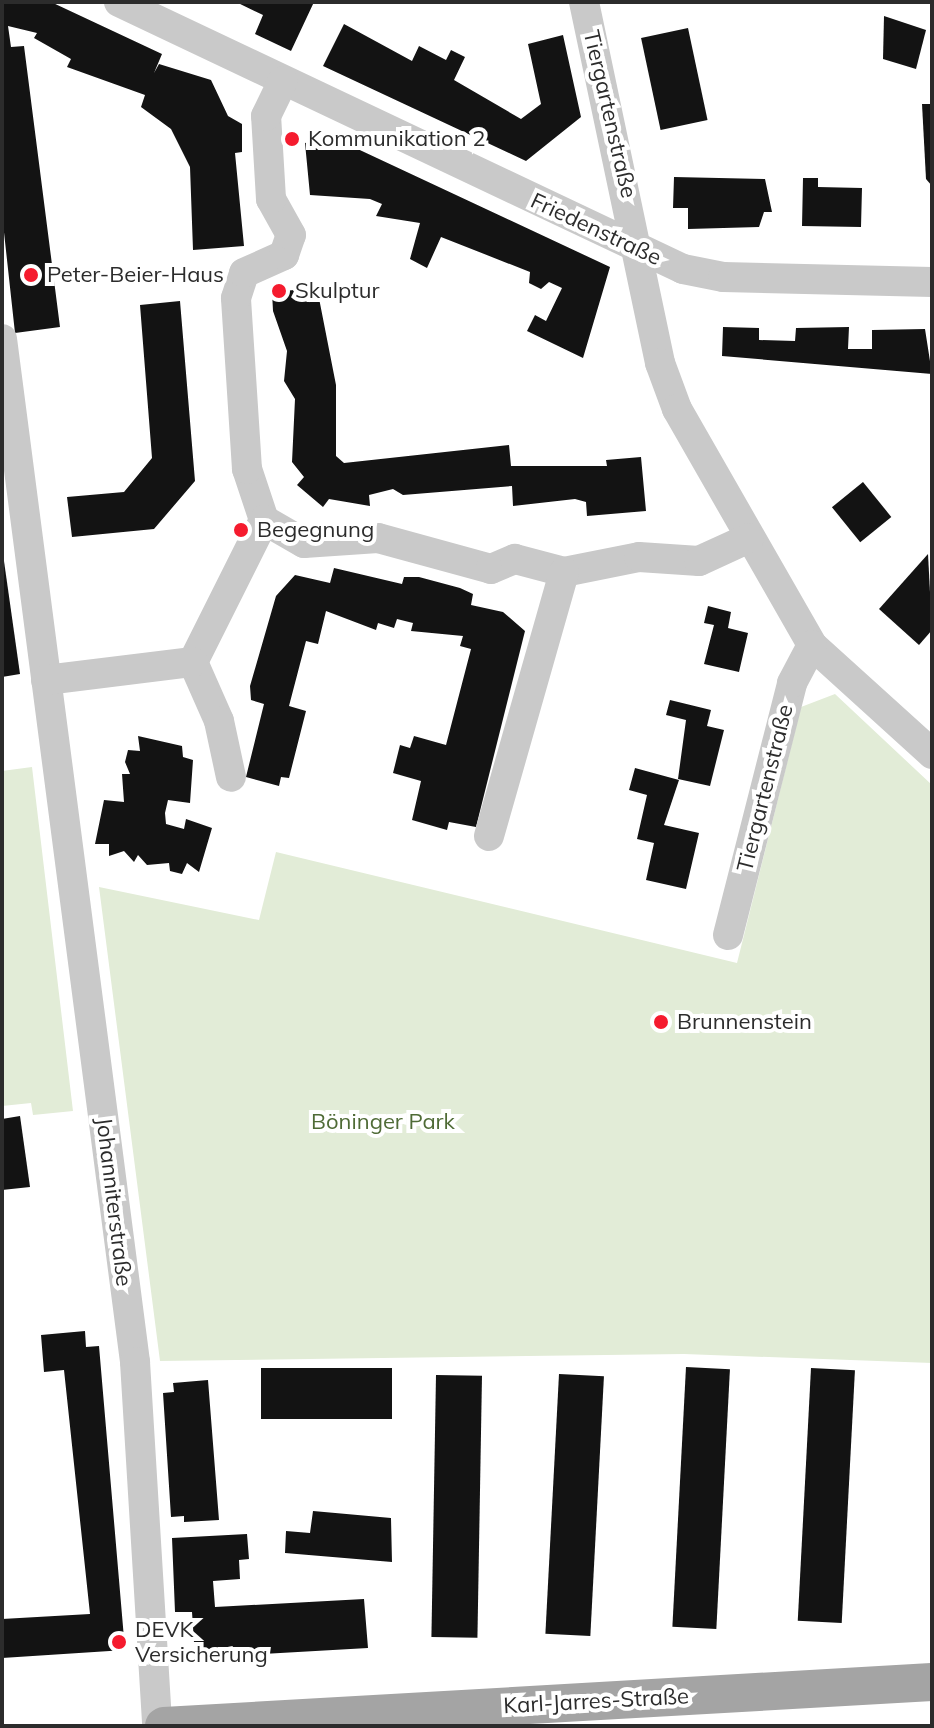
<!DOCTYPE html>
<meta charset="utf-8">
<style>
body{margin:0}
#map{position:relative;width:934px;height:1728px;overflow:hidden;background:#fff;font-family:Mulish,sans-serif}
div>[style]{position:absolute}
.green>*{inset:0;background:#e2ecd7}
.building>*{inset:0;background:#131313;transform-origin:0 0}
.minor>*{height:30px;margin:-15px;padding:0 15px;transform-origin:15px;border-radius:15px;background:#c9c9c9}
.major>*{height:38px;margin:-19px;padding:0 19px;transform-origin:19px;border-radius:19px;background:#a4a4a4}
.dots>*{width:22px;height:22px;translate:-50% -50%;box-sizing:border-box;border:4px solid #fff;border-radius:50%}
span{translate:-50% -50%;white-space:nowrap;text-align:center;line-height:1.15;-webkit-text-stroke:8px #fff;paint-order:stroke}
.street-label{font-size:22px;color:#2c2c2c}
.poi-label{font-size:22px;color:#2c2c2c}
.left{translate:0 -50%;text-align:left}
.park-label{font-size:22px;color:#4f6b36}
.frame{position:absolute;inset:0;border:4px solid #2c2c2c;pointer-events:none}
</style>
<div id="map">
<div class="green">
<div style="clip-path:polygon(835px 694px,932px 785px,932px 1363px,684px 1354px,160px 1361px,99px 887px,259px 920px,276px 852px,737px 963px,801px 707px)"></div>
<div style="clip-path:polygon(32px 767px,73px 1111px,33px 1115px,31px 1103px,2px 1106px,2px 771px)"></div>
</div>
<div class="building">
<div style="clip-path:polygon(2px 2px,51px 2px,162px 54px,154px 73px,159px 64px,211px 80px,228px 116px,242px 124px,242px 152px,235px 153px,244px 246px,193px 250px,190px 167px,171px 129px,141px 107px,145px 95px,67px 67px,71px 59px,34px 38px,37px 33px,8px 26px,11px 47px,24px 46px,60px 327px,15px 333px,2px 214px)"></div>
<div style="clip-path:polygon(236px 2px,314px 2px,291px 51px,255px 34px,263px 15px)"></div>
<div style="clip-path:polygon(884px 16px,926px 30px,916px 69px,883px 59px)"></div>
<div style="clip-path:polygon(344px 24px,412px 61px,419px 46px,446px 60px,451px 50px,465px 57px,454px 80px,521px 119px,541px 104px,528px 44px,563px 35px,581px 117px,526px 161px,323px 66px)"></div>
<div style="left:688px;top:28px;width:94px;height:48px;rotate:78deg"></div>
<div style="clip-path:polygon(922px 104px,932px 104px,932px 186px,926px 179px)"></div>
<div style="clip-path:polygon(332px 137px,610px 267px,583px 358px,527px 331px,535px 315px,546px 321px,562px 288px,549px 282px,541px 289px,529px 283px,530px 272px,441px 237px,427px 268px,410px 259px,420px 223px,376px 216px,382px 204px,370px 199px,310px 195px,305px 143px)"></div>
<div style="clip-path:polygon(674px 177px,765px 179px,772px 212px,764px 212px,759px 227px,688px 229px,688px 208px,673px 208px)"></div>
<div style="clip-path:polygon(803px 178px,818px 178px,818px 187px,862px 188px,861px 227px,802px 226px)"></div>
<div style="clip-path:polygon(317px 288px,336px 385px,336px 456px,344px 463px,509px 445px,511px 466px,607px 466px,606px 460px,641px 457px,646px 511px,587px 516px,586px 502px,575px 499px,513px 506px,512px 486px,403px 495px,393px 489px,369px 495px,370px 506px,329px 499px,323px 507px,297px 485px,304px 477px,292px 462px,295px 399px,284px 381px,287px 351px,273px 311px,272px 292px)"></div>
<div style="clip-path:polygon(180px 301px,195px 481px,154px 529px,72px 537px,67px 497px,124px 492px,152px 458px,140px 305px)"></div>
<div style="clip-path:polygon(723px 327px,759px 328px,759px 340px,795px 341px,796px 328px,849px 327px,848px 349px,872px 349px,872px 330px,925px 329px,932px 374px,722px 356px)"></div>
<div style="left:863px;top:482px;width:45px;height:40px;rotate:51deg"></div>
<div style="clip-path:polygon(2px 547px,20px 674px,2px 677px)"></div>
<div style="clip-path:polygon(928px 554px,932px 630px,919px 645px,879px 609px)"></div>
<div style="clip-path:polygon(334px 568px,402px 584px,404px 577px,419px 577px,460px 588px,473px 594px,471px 605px,503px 612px,525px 631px,476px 827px,449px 822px,447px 830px,412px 820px,421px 781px,393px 773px,400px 745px,410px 748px,414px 736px,446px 745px,471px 649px,460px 646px,463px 636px,411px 631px,413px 623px,397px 619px,394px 628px,378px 623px,376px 630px,326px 611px,318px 644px,306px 641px,289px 706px,306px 711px,289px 778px,281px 777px,279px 786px,246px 777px,264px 704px,251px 700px,250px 686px,276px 596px,295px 575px,330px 583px)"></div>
<div style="clip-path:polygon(708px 606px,731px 612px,728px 628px,748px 633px,739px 672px,704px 664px,714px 625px,704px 623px)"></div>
<div style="clip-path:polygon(670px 700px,711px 710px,707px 726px,724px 730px,710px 786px,678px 779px,686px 720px,666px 715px)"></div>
<div style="clip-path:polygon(138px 736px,182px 746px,183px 757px,193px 760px,190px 803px,168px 800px,165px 813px,166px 824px,184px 829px,186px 819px,212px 828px,199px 872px,187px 863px,182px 874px,170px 871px,169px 863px,147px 865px,138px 855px,134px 862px,124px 851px,109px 856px,109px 844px,95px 844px,104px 800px,124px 802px,122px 774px,130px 774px,125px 762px,128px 750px,140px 751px)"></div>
<div style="clip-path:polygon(635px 768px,679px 780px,664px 825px,699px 833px,686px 889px,646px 880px,654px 843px,637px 839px,647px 795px,629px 790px)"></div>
<div style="clip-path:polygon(20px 1116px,30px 1187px,2px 1190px,2px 1119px)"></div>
<div style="clip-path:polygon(85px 1331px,86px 1347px,99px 1346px,125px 1650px,2px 1658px,2px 1619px,90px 1614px,64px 1370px,44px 1372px,41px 1335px)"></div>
<div style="left:686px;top:1367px;width:44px;height:260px;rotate:3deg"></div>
<div style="left:392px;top:1368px;width:51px;height:131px;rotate:90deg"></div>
<div style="left:811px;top:1368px;width:44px;height:253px;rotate:3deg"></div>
<div style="left:559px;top:1374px;width:45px;height:260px;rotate:3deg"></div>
<div style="left:436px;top:1375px;width:46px;height:262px;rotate:1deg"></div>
<div style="clip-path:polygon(208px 1380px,219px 1520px,184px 1522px,184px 1516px,171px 1517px,163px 1393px,174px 1392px,173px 1383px)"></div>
<div style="clip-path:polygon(313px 1511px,391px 1518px,392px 1562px,285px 1553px,286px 1531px,310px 1533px)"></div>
<div style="clip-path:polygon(247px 1534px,249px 1559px,239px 1560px,240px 1579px,213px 1581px,215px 1607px,364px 1599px,368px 1648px,195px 1658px,192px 1612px,175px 1612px,172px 1538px)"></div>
</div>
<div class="minor">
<div style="left:119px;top:2px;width:624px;rotate:25.33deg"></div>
<div style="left:683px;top:269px;width:41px;rotate:11.3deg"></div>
<div style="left:723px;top:277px;width:209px;rotate:1.4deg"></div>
<div style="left:584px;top:2px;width:369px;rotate:78.1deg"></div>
<div style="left:660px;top:363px;width:49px;rotate:69.7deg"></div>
<div style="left:677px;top:409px;width:272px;rotate:60.2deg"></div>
<div style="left:812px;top:645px;width:162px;rotate:42.2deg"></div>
<div style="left:2px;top:339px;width:1032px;rotate:82.59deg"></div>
<div style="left:135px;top:1362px;width:365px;rotate:86.5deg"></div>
<div style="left:264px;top:520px;width:46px;rotate:29.9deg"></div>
<div style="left:304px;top:543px;width:74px;rotate:-3.9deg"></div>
<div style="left:378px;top:538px;width:117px;rotate:15.3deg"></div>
<div style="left:491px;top:569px;width:26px;rotate:-23deg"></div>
<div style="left:515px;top:559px;width:51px;rotate:14.9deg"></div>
<div style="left:564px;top:572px;width:76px;rotate:-11.3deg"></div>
<div style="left:639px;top:557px;width:60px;rotate:3.8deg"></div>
<div style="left:699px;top:561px;width:55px;rotate:-24.7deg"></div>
<div style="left:264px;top:520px;width:54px;rotate:-108.4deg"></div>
<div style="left:247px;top:469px;width:171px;rotate:-93.7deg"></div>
<div style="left:236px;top:298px;width:26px;rotate:-72deg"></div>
<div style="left:244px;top:273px;width:44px;rotate:-24.2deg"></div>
<div style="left:284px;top:255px;width:21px;rotate:-71deg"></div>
<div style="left:291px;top:235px;width:41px;rotate:-119.1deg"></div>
<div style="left:271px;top:199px;width:83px;rotate:-93.4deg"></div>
<div style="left:266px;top:116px;width:39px;rotate:-64deg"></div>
<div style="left:193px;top:662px;width:159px;rotate:-63.4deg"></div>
<div style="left:193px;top:662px;width:64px;rotate:66.2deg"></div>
<div style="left:219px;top:721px;width:57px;rotate:77.9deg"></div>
<div style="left:46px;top:680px;width:148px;rotate:-7deg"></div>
<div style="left:489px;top:836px;width:274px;rotate:-74.1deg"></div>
<div style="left:728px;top:935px;width:260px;rotate:-75.7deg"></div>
<div style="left:792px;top:683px;width:43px;rotate:-62.2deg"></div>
</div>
<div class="major">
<div style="left:164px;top:1726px;width:769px;rotate:-3.28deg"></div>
</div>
<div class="dots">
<div style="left:292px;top:139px;background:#f51b2e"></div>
<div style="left:31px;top:275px;background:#f51b2e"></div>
<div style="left:279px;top:291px;background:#f51b2e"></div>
<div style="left:241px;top:530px;background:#f51b2e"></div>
<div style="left:661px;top:1022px;background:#f51b2e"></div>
<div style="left:119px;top:1642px;background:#f51b2e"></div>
</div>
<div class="street-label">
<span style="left:610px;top:114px;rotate:77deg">Tiergartenstraße</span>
<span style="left:596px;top:229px;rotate:25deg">Friedenstraße</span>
<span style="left:765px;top:788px;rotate:-76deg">Tiergartenstraße</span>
<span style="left:114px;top:1202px;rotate:83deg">Johanniterstraße</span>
<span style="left:596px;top:1701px;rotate:-3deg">Karl-Jarres-Straße</span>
</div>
<div class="poi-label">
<span class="left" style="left:308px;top:139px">Kommunikation 2</span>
<span class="left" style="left:47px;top:275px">Peter-Beier-Haus</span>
<span class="left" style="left:295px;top:291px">Skulptur</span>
<span class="left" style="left:257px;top:530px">Begegnung</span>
<span class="left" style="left:677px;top:1022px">Brunnenstein</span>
<span class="left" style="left:135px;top:1642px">DEVK<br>Versicherung</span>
</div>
<div class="park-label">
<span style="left:383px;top:1122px">Böninger Park</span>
</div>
<div class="frame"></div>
</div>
